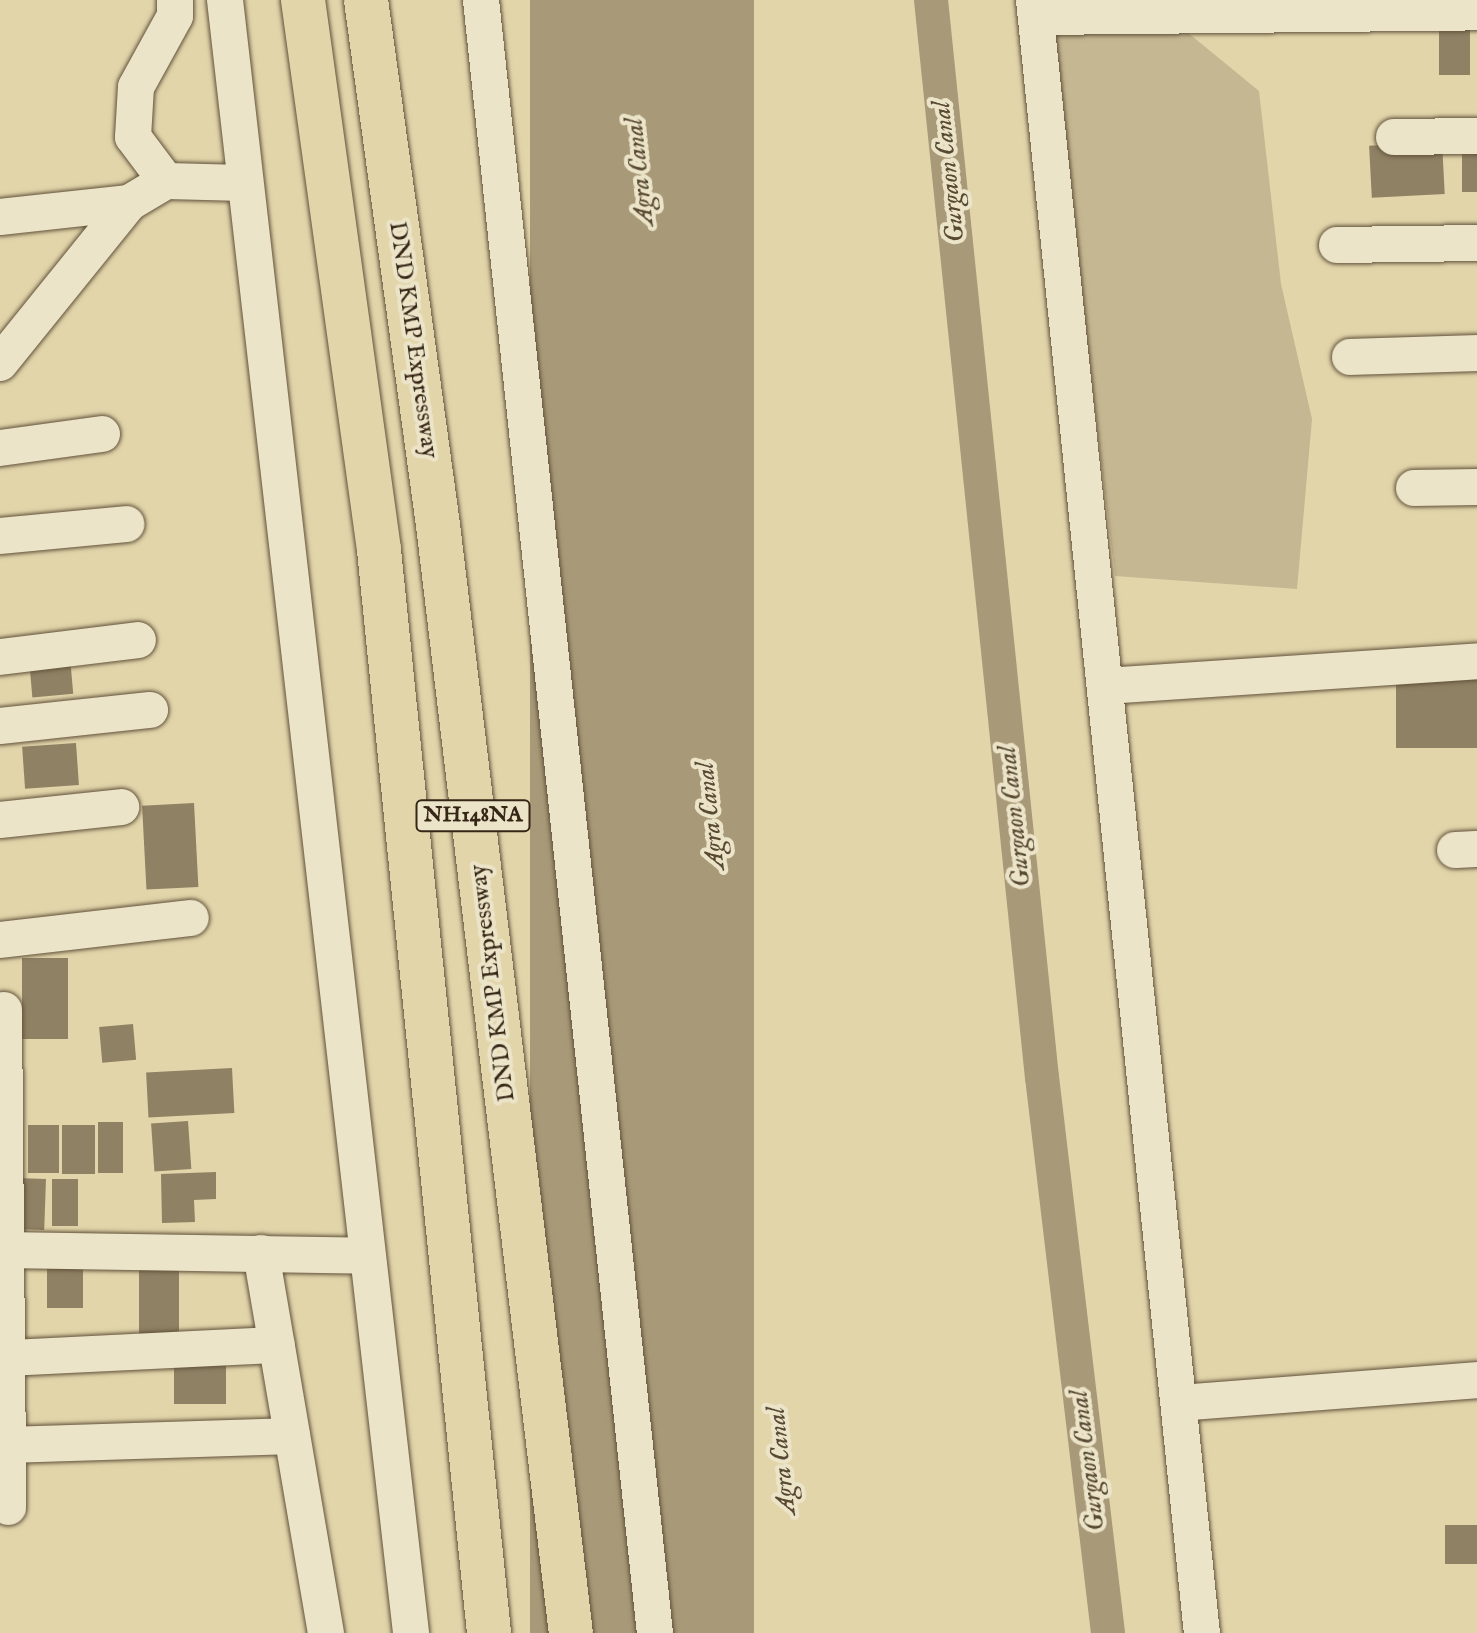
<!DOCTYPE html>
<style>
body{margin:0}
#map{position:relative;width:1477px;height:1633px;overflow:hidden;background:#e2d5aa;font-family:"IM FELL English",serif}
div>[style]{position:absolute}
.green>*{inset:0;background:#c5b791}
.water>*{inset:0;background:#a89a78;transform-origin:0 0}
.canal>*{height:34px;margin:-17px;padding:0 17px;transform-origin:17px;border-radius:17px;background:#a89a78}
.building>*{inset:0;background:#8f8163;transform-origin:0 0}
.roads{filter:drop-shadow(0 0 2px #61523b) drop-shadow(0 0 2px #61523b)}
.minor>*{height:36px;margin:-18px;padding:0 18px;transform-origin:18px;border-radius:18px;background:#ece4c8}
.highway>*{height:44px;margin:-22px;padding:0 22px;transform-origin:22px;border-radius:22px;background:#e2d5aa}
span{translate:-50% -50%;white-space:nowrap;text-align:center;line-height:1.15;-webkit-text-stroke:8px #ece4c8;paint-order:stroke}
.shield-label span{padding:2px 6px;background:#ece4c8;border:2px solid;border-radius:6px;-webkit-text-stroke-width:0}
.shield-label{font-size:22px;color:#362616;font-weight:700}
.street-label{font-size:24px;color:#362616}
.water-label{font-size:26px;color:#584933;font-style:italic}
</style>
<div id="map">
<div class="green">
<div style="clip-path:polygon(1148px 0,1259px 91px,1281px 284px,1312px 419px,1297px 589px,1115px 576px,1070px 202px,1038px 12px)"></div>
</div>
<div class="water">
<div style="left:530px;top:0;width:224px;height:1642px"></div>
</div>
<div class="canal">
<div style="left:931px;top:0;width:1083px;rotate:84.12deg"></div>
<div style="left:1042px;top:1077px;width:560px;rotate:83.23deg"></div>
</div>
<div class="building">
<div style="left:1439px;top:29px;width:31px;height:46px"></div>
<div style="left:1442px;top:142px;width:52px;height:73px;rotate:87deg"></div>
<div style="left:1477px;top:144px;width:48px;height:15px;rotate:90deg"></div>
<div style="left:70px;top:657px;width:37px;height:41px;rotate:85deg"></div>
<div style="left:1477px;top:672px;width:76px;height:81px;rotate:90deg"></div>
<div style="left:76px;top:743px;width:42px;height:54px;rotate:86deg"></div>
<div style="left:194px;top:803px;width:84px;height:52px;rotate:87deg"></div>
<div style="left:22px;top:958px;width:46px;height:81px"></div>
<div style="left:133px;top:1024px;width:36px;height:34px;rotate:85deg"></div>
<div style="left:232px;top:1068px;width:45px;height:86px;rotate:87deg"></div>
<div style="left:188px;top:1121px;width:48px;height:37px;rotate:86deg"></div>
<div style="left:98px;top:1122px;width:25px;height:51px"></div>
<div style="left:28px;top:1125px;width:31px;height:48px"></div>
<div style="left:62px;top:1125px;width:33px;height:49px"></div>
<div style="clip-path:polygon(216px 1172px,216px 1199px,194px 1200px,195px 1222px,162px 1223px,161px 1174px)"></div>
<div style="left:16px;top:1178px;width:30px;height:51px;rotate:2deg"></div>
<div style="left:52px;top:1179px;width:26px;height:47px"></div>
<div style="left:139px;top:1256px;width:40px;height:92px"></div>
<div style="left:47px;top:1264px;width:36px;height:44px"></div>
<div style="left:174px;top:1361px;width:52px;height:43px"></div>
<div style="left:1445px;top:1525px;width:32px;height:39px"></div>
</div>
<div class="roads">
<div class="minor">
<div style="left:225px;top:0;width:1644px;rotate:83.5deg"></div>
<div style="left:481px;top:0;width:1642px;rotate:83.92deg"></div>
<div style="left:1034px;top:0;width:1642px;rotate:84.13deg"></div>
<div style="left:1036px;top:17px;width:441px;rotate:-0.6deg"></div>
<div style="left:1394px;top:137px;width:83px;rotate:-0.7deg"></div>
<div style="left:166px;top:181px;width:55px;rotate:-126.9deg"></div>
<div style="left:133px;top:137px;width:50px;rotate:-86.6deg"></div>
<div style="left:136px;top:87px;width:81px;rotate:-61.2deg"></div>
<div style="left:175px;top:16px;width:16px;rotate:-90deg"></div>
<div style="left:0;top:217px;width:130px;rotate:-6.2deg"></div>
<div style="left:1337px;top:245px;width:140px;rotate:-0.8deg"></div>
<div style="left:1350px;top:357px;width:127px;rotate:-1.8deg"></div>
<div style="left:0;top:363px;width:206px;rotate:-51.1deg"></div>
<div style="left:129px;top:203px;width:43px;rotate:-30.7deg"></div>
<div style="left:166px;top:181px;width:79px;rotate:1.5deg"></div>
<div style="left:0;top:448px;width:103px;rotate:-7.8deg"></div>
<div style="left:1414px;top:488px;width:63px;rotate:-0.9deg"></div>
<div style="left:0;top:536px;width:127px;rotate:-5.4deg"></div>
<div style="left:0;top:657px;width:139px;rotate:-7deg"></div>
<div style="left:1105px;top:686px;width:373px;rotate:-3.8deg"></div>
<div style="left:0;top:726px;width:151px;rotate:-6.1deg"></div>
<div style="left:0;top:820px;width:122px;rotate:-6.1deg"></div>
<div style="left:1455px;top:850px;width:22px;rotate:-3deg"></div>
<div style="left:0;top:940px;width:192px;rotate:-6.6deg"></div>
<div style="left:4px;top:1010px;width:497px;rotate:89.5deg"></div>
<div style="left:0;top:1250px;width:367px;rotate:0.9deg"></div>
<div style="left:261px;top:1253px;width:386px;rotate:80.3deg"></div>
<div style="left:9px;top:1358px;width:268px;rotate:-2.8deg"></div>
<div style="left:1179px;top:1403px;width:299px;rotate:-4.4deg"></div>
<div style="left:9px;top:1445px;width:283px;rotate:-1.8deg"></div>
</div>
<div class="highway">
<div style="left:303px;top:0;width:555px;rotate:82.13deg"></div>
<div style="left:379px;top:550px;width:1089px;rotate:84.2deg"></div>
<div style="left:366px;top:0;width:530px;rotate:82.19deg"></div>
<div style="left:438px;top:525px;width:1116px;rotate:83.16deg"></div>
</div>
</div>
<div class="shield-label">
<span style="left:473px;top:816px">NH148NA</span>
</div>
<div class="street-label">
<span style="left:413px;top:340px;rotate:82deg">DND KMP Expressway</span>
<span style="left:493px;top:983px;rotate:-97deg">DND KMP Expressway</span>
</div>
<div class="water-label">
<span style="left:640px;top:172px;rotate:-96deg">Agra Canal</span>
<span style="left:949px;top:172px;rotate:-96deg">Gurgaon Canal</span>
<span style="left:711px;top:816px;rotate:-96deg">Agra Canal</span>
<span style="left:1015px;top:817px;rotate:-96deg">Gurgaon Canal</span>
<span style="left:782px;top:1461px;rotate:-96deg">Agra Canal</span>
<span style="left:1088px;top:1461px;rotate:-97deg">Gurgaon Canal</span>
</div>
</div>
